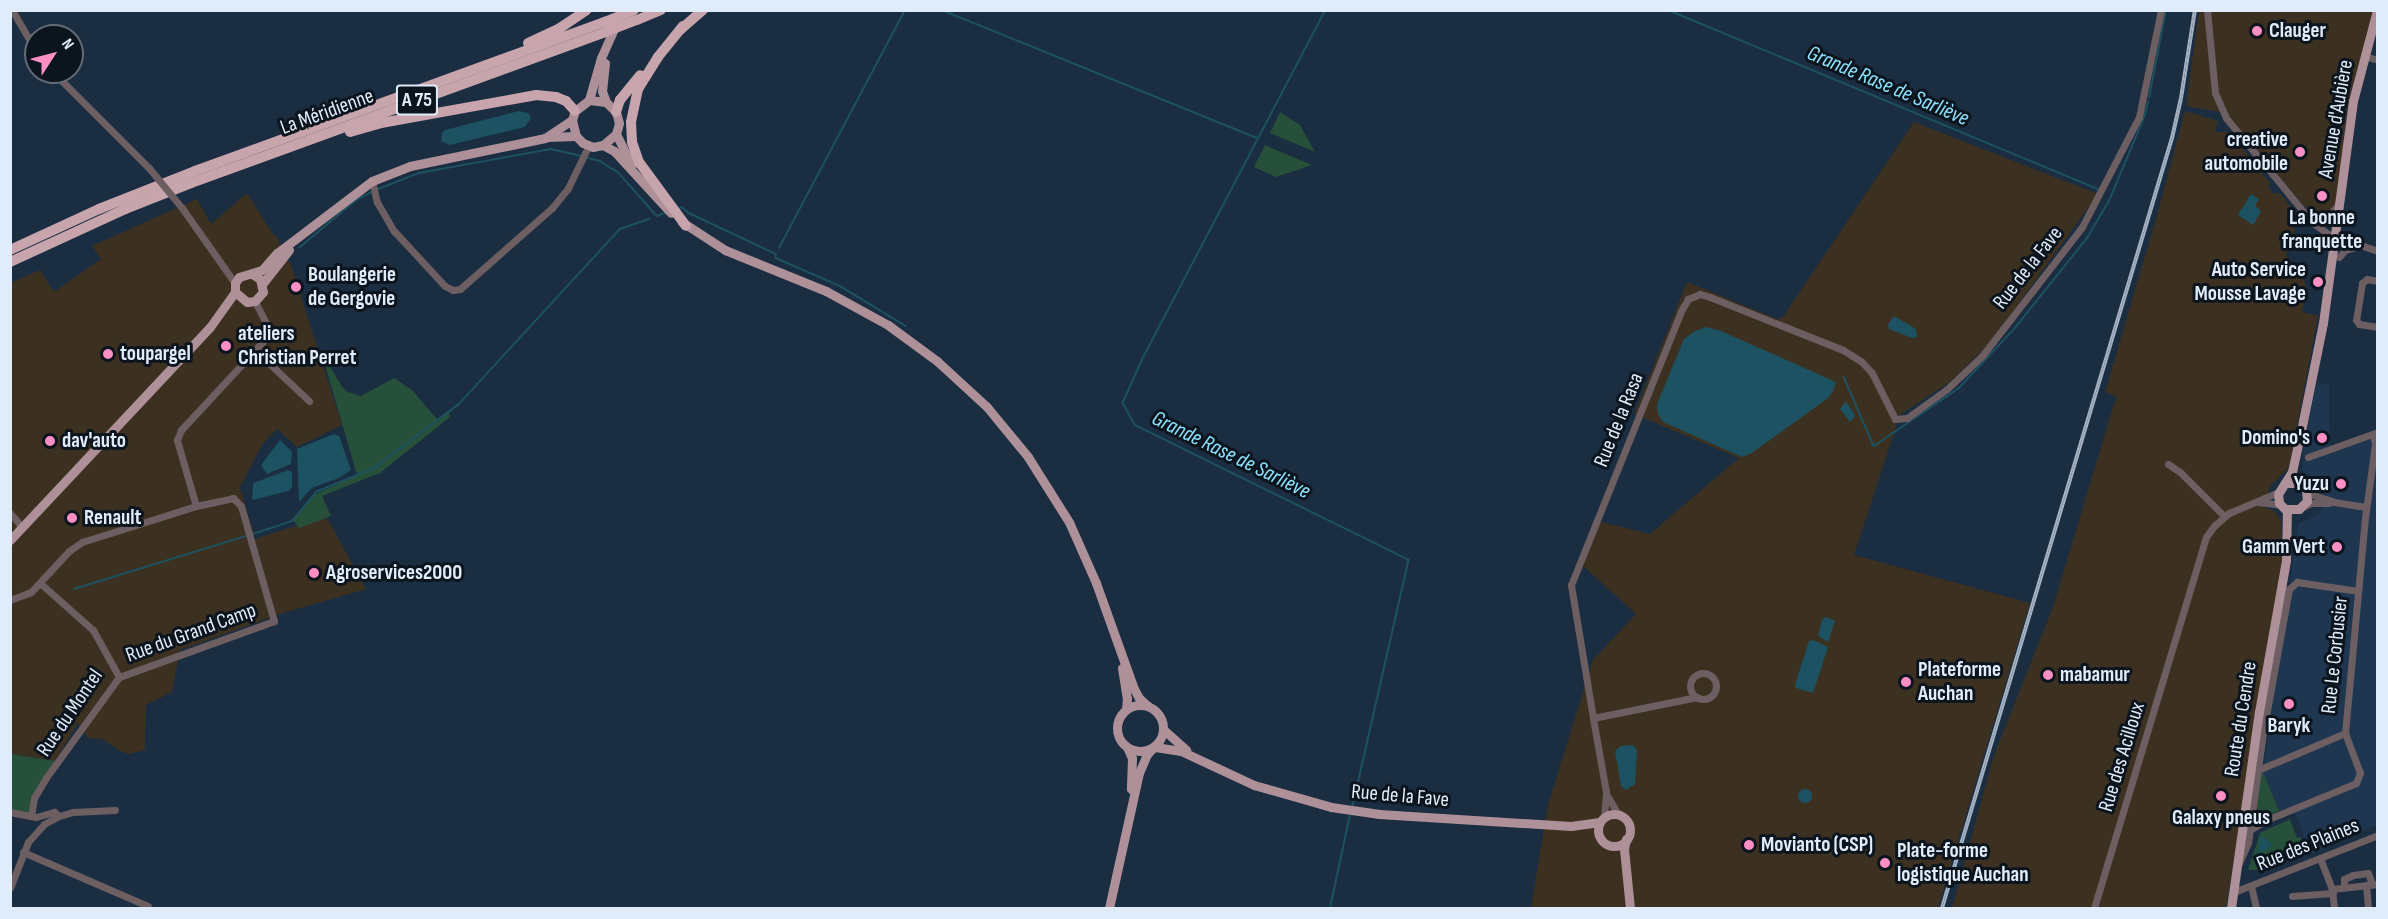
<!DOCTYPE html>
<meta charset="utf-8">
<style>
body{margin:0}
#map{position:relative;width:2388px;height:919px;overflow:hidden;background:#1a2d41;font-family:"Sofia Sans Condensed",sans-serif}
div>[style]{position:absolute}
.built>*{inset:0;background:#1e364f}
.industrial>*{inset:0;background:#3c3121}
.green>*{inset:0;background:#27503a}
.water>*{inset:0;background:#1c5261}
.round{border-radius:50%}
.stream>*{height:1.5px;margin:-0.75px;padding:0 0.75px;transform-origin:0.75px;border-radius:0.75px;background:#1c5261}
.minor>*{height:7px;margin:-3.5px;padding:0 3.5px;transform-origin:3.5px;border-radius:3.5px;background:#6d5e62}
.minor>.ring{margin:-3.5px;padding:0;box-sizing:content-box;background:none;border:7px solid #6d5e62;border-radius:50%}
.major>*{height:9px;margin:-4.5px;padding:0 4.5px;transform-origin:4.5px;border-radius:4.5px;background:#ae9098}
.major>.ring{margin:-4.5px;padding:0;box-sizing:content-box;background:none;border:9px solid #ae9098;border-radius:50%}
.highway>*{height:10px;margin:-5px;padding:0 5px;transform-origin:5px;border-radius:5px;background:#c8a4ad}
.rail>*{height:4px;margin-top:-2px;transform-origin:0;background:repeating-linear-gradient(90deg,#0c151e 0 4.5px,#a4b2c2 0 9px);box-sizing:border-box;border-block:2px solid #a4b2c2}
.minor-bridge>*{height:7px;margin:-3.5px;padding:0 3.5px;transform-origin:3.5px;border-radius:3.5px;background:#6d5e62}
.highway-bridge>*{height:10px;margin:-5px;padding:0 5px;transform-origin:5px;border-radius:5px;background:#c8a4ad}
.dots>*{width:16px;height:16px;translate:-50% -50%;box-sizing:border-box;border:3px solid #0c151e;border-radius:50%}
span{translate:-50% -50%;white-space:nowrap;text-align:center;line-height:1.15;-webkit-text-stroke:6px #0c151e;paint-order:stroke}
.shield-label span{padding:2px 4px;background:#0c151e;border:2px solid;border-radius:4px;-webkit-text-stroke-width:0}
.shield-label{font-size:20px;color:#e0ecf9;font-weight:700}
.poi-label{font-size:21px;color:#e0ecf9;font-weight:700}
.left{translate:0 -50%;text-align:left}
.right{translate:-100% -50%;text-align:right}
.street-label{font-size:21px;color:#e0ecf9}
.water-label{font-size:22px;color:#8ce2fd;font-style:italic}
.frame{position:absolute;inset:0;border:12px solid #e0ecf9;pointer-events:none}
.north{position:absolute;left:24px;top:24px;width:60px;height:60px;box-sizing:border-box;background:#0c151e;border:2px solid #616b76;border-radius:50%;rotate:54deg;font-size:16px;font-weight:700;line-height:24px;text-align:center;color:#e0ecf9}
.north::after{content:'';display:block;margin:auto;width:21px;height:27px;background:#fc8fc3;clip-path:polygon(50% 0,100% 100%,50% 72%,0 100%)}
</style>
<div id="map">
<div class="built">
<div style="clip-path:polygon(2317px 383px,2329px 385px,2330px 452px,2377px 436px,2377px 825px,2311px 854px,2296px 815px,2279px 811px,2263px 772px,2298px 524px,2316px 516px,2322px 509px,2323px 492px,2314px 478px,2302px 471px,2303px 443px)"></div>
</div>
<div class="industrial">
<div style="clip-path:polygon(2199px 11px,2377px 11px,2373px 15px,2347px 110px,2338px 202px,2326px 214px,2315px 214px,2303px 205px,2226px 113px,2186px 106px)"></div>
<div style="clip-path:polygon(2185px 111px,2218px 121px,2215px 132px,2229px 132px,2270px 183px,2269px 188px,2274px 194px,2280px 193px,2290px 206px,2290px 223px,2295px 229px,2286px 255px,2305px 282px,2307px 291px,2302px 312px,2318px 316px,2289px 468px,2270px 486px,2263px 507px,2274px 511px,2281px 519px,2282px 560px,2226px 908px,1952px 908px,1994px 755px,2053px 607px,2116px 397px,2105px 392px,2156px 219px)"></div>
<div style="clip-path:polygon(1914px 122px,2098px 194px,1991px 342px,1951px 381px,1900px 415px,1854px 555px,2030px 603px,1938px 908px,1531px 908px,1548px 805px,1593px 660px,1636px 614px,1581px 564px,1601px 522px,1650px 534px,1739px 458px,1634px 414px,1687px 282px,1777px 319px,1783px 317px)"></div>
<div style="clip-path:polygon(247px 193px,274px 236px,276px 235px,291px 265px,342px 425px,297px 447px,277px 429px,262px 445px,240px 487px,255px 539px,326px 516px,366px 589px,283px 613px,180px 650px,172px 692px,146px 705px,145px 750px,128px 754px,118px 750px,103px 739px,88px 738px,78px 723px,55px 761px,11px 754px,10px 283px,40px 270px,54px 292px,101px 259px,92px 246px,197px 199px,211px 224px)"></div>
</div>
<div class="green">
<div style="clip-path:polygon(1280px 112px,1300px 125px,1315px 152px,1270px 133px)"></div>
<div style="clip-path:polygon(1265px 145px,1312px 165px,1276px 177px,1254px 167px)"></div>
<div style="clip-path:polygon(321px 351px,342px 387px,348px 392px,361px 396px,394px 378px,412px 390px,437px 419px,448px 411px,450px 417px,380px 473px,322px 496px,331px 516px,299px 528px,293px 520px,312px 496px,357px 475px)"></div>
<div style="clip-path:polygon(10px 754px,55px 761px,28px 814px,11px 811px)"></div>
<div style="clip-path:polygon(2263px 772px,2279px 811px,2266px 816px,2260px 813px,2256px 805px,2260px 776px)"></div>
<div style="clip-path:polygon(2290px 819px,2297px 838px,2301px 837px,2303px 852px,2258px 870px,2248px 870px,2260px 833px)"></div>
</div>
<div class="water">
<div style="clip-path:polygon(519px 111px,528px 113px,531px 118px,525px 127px,450px 145px,441px 141px,442px 133px,445px 130px)"></div>
<div style="clip-path:polygon(2251px 194px,2259px 199px,2255px 206px,2261px 211px,2253px 225px,2238px 215px)"></div>
<div style="clip-path:polygon(1894px 316px,1916px 329px,1917px 337px,1912px 338px,1889px 329px,1888px 325px)"></div>
<div style="clip-path:polygon(1706px 327px,1721px 331px,1836px 382px,1834px 389px,1828px 398px,1752px 453px,1742px 457px,1663px 422px,1658px 414px,1657px 404px,1684px 339px,1695px 331px)"></div>
<div style="clip-path:polygon(1846px 401px,1855px 416px,1850px 422px,1840px 409px)"></div>
<div style="clip-path:polygon(334px 434px,339px 436px,351px 470px,339px 478px,312px 488px,299px 502px,297px 449px)"></div>
<div style="clip-path:polygon(280px 440px,292px 452px,291px 464px,267px 474px,261px 465px)"></div>
<div style="clip-path:polygon(288px 470px,292px 472px,292px 487px,289px 491px,252px 500px,253px 483px)"></div>
<div style="clip-path:polygon(1826px 617px,1835px 621px,1828px 642px,1818px 636px,1822px 620px)"></div>
<div style="clip-path:polygon(1813px 640px,1828px 647px,1813px 693px,1796px 688px,1795px 685px,1809px 641px)"></div>
<div style="clip-path:polygon(1633px 745px,1637px 750px,1635px 784px,1626px 790px,1621px 786px,1615px 751px,1621px 746px)"></div>
<div class="round" style="left:1798px;top:789px;width:14px;height:14px"></div>
<div style="clip-path:polygon(2260px 837px,2266px 839px,2271px 844px,2268px 849px,2258px 853px)"></div>
</div>
<div class="stream">
<div style="left:942px;top:10px;width:341px;rotate:22.1deg"></div>
<div style="left:1326px;top:10px;width:396px;rotate:117.7deg"></div>
<div style="left:1142px;top:361px;width:46px;rotate:114.3deg"></div>
<div style="left:1123px;top:403px;width:25px;rotate:61deg"></div>
<div style="left:1135px;top:425px;width:305px;rotate:26.2deg"></div>
<div style="left:1409px;top:560px;width:252px;rotate:102.8deg"></div>
<div style="left:1668px;top:10px;width:465px;rotate:22.6deg"></div>
<div style="left:2149px;top:98px;width:90px;rotate:-79.1deg"></div>
<div style="left:585px;top:157px;width:16px;rotate:15deg"></div>
<div style="left:600px;top:161px;width:22px;rotate:32deg"></div>
<div style="left:619px;top:173px;width:57px;rotate:48.5deg"></div>
<div style="left:657px;top:216px;width:9px;rotate:-21deg"></div>
<div style="left:376px;top:190px;width:46px;rotate:-21.6deg"></div>
<div style="left:419px;top:173px;width:134px;rotate:-10.3deg"></div>
<div style="left:551px;top:149px;width:31px;rotate:13deg"></div>
<div style="left:678px;top:209px;width:4px;rotate:-27deg"></div>
<div style="left:682px;top:207px;width:9px;rotate:41deg"></div>
<div style="left:689px;top:213px;width:96px;rotate:25.2deg"></div>
<div style="left:299px;top:248px;width:75px;rotate:-40.1deg"></div>
<div style="left:356px;top:200px;width:18px;rotate:-27deg"></div>
<div style="left:779px;top:248px;width:269px;rotate:-62.1deg"></div>
<div style="left:776px;top:255px;width:3px;rotate:90deg"></div>
<div style="left:776px;top:258px;width:70px;rotate:23.6deg"></div>
<div style="left:840px;top:286px;width:77px;rotate:31.2deg"></div>
<div style="left:1844px;top:377px;width:75px;rotate:66.5deg"></div>
<div style="left:1874px;top:446px;width:103px;rotate:-34.3deg"></div>
<div style="left:1959px;top:388px;width:82px;rotate:-47deg"></div>
<div style="left:2015px;top:328px;width:115px;rotate:-51.3deg"></div>
<div style="left:2087px;top:238px;width:43px;rotate:-59.3deg"></div>
<div style="left:2109px;top:201px;width:93px;rotate:-67.3deg"></div>
<div style="left:2145px;top:115px;width:13px;rotate:-77deg"></div>
<div style="left:253px;top:534px;width:41px;rotate:-18.4deg"></div>
<div style="left:292px;top:521px;width:38px;rotate:-50deg"></div>
<div style="left:316px;top:492px;width:63px;rotate:-22.5deg"></div>
<div style="left:374px;top:468px;width:106px;rotate:-37deg"></div>
<div style="left:459px;top:404px;width:238px;rotate:-47.4deg"></div>
<div style="left:620px;top:229px;width:31px;rotate:-19deg"></div>
<div style="left:74px;top:589px;width:180px;rotate:-17.1deg"></div>
<div style="left:1330px;top:908px;width:95px;rotate:-77.9deg"></div>
</div>
<div class="minor">
<div style="left:12px;top:10px;width:48px;rotate:59.7deg"></div>
<div style="left:2207px;top:10px;width:83px;rotate:84.5deg"></div>
<div style="left:2215px;top:93px;width:27px;rotate:66deg"></div>
<div style="left:2226px;top:118px;width:136px;rotate:50.4deg"></div>
<div style="left:2313px;top:223px;width:19px;rotate:36deg"></div>
<div style="left:2328px;top:234px;width:53px;rotate:18.8deg"></div>
<div style="left:2364px;top:56px;width:15px;rotate:16deg"></div>
<div style="left:53px;top:72px;width:136px;rotate:45deg"></div>
<div style="left:372px;top:181px;width:22px;rotate:77deg"></div>
<div style="left:377px;top:202px;width:34px;rotate:60deg"></div>
<div style="left:394px;top:231px;width:75px;rotate:47.2deg"></div>
<div style="left:445px;top:286px;width:9px;rotate:27deg"></div>
<div style="left:453px;top:290px;width:7px;rotate:-8deg"></div>
<div style="left:460px;top:289px;width:123px;rotate:-41.4deg"></div>
<div style="left:552px;top:208px;width:26px;rotate:-51deg"></div>
<div style="left:568px;top:188px;width:48px;rotate:-64deg"></div>
<div style="left:182px;top:208px;width:92px;rotate:54.8deg"></div>
<div style="left:2308px;top:218px;width:19px"></div>
<div style="left:2327px;top:218px;width:17px;rotate:-50deg"></div>
<div style="left:2339px;top:257px;width:9px;rotate:-49deg"></div>
<div style="left:2345px;top:250px;width:18px;rotate:-16deg"></div>
<div style="left:2378px;top:281px;width:11px;rotate:-170deg"></div>
<div style="left:2367px;top:279px;width:6px;rotate:141deg"></div>
<div style="left:2362px;top:283px;width:37px;rotate:99deg"></div>
<div style="left:2356px;top:320px;width:5px;rotate:53deg"></div>
<div style="left:2359px;top:324px;width:19px;rotate:9deg"></div>
<div style="left:256px;top:351px;width:73px;rotate:43.3deg"></div>
<div style="left:2308px;top:457px;width:71px;rotate:-19.7deg"></div>
<div style="left:2168px;top:464px;width:14px;rotate:34deg"></div>
<div style="left:2180px;top:472px;width:62px;rotate:45deg"></div>
<div style="left:2307px;top:493px;width:28px;rotate:18deg"></div>
<div style="left:2334px;top:502px;width:32px;rotate:9deg"></div>
<div style="left:2258px;top:502px;width:23px;rotate:7deg"></div>
<div style="left:196px;top:506px;width:69px;rotate:-106.1deg"></div>
<div style="left:177px;top:440px;width:11px;rotate:-68deg"></div>
<div style="left:181px;top:430px;width:127px;rotate:-47.2deg"></div>
<div style="left:267px;top:337px;width:10px;rotate:-84deg"></div>
<div style="left:268px;top:327px;width:29px;rotate:-117deg"></div>
<div style="left:2305px;top:506px;width:7px;rotate:-27deg"></div>
<div style="left:2311px;top:503px;width:18px"></div>
<div style="left:10px;top:513px;width:18px;rotate:49deg"></div>
<div style="left:40px;top:583px;width:71px;rotate:41.6deg"></div>
<div style="left:93px;top:630px;width:54px;rotate:61deg"></div>
<div style="left:10px;top:600px;width:22px;rotate:-21deg"></div>
<div style="left:31px;top:592px;width:56px;rotate:-47.2deg"></div>
<div style="left:69px;top:551px;width:16px;rotate:-35deg"></div>
<div style="left:82px;top:542px;width:120px;rotate:-17.5deg"></div>
<div style="left:196px;top:506px;width:38px;rotate:-12deg"></div>
<div style="left:233px;top:498px;width:11px;rotate:45deg"></div>
<div style="left:241px;top:506px;width:120px;rotate:74deg"></div>
<div style="left:274px;top:621px;width:165px;rotate:160.1deg"></div>
<div style="left:119px;top:677px;width:125px;rotate:125.9deg"></div>
<div style="left:46px;top:778px;width:23px;rotate:121deg"></div>
<div style="left:34px;top:798px;width:18px;rotate:99deg"></div>
<div class="ring" style="left:1690px;top:673px;width:19px;height:19px"></div>
<div style="left:1593px;top:718px;width:135px;rotate:-99.4deg"></div>
<div style="left:1571px;top:585px;width:295px;rotate:-68.1deg"></div>
<div style="left:1681px;top:311px;width:14px;rotate:-60deg"></div>
<div style="left:1688px;top:299px;width:13px;rotate:-23deg"></div>
<div style="left:1700px;top:294px;width:10px;rotate:17deg"></div>
<div style="left:1710px;top:297px;width:143px;rotate:21.7deg"></div>
<div style="left:1843px;top:350px;width:22px;rotate:32deg"></div>
<div style="left:1862px;top:362px;width:15px;rotate:48deg"></div>
<div style="left:1872px;top:373px;width:51px;rotate:63.4deg"></div>
<div style="left:1895px;top:419px;width:12px;rotate:-5deg"></div>
<div style="left:1907px;top:418px;width:49px;rotate:-35.9deg"></div>
<div style="left:1947px;top:389px;width:48px;rotate:-43.3deg"></div>
<div style="left:1982px;top:356px;width:163px;rotate:-52.2deg"></div>
<div style="left:2082px;top:227px;width:124px;rotate:-62.6deg"></div>
<div style="left:2139px;top:117px;width:109px;rotate:-78.4deg"></div>
<div style="left:2258px;top:770px;width:95px;rotate:-23deg"></div>
<div style="left:2345px;top:733px;width:216px;rotate:-84.7deg"></div>
<div style="left:2365px;top:518px;width:75px;rotate:-82.3deg"></div>
<div style="left:2375px;top:444px;width:10px;rotate:-101deg"></div>
<div style="left:1608px;top:797px;width:20px;rotate:60deg"></div>
<div style="left:10px;top:812px;width:26px;rotate:11deg"></div>
<div style="left:36px;top:817px;width:19px;rotate:-16deg"></div>
<div style="left:54px;top:812px;width:6px;rotate:39deg"></div>
<div style="left:1604px;top:817px;width:25px;rotate:-85deg"></div>
<div style="left:1606px;top:792px;width:75px;rotate:-100deg"></div>
<div style="left:1593px;top:718px;width:106px;rotate:-11.4deg"></div>
<div style="left:2250px;top:830px;width:19px;rotate:-32deg"></div>
<div style="left:2266px;top:820px;width:97px;rotate:-22.3deg"></div>
<div style="left:2356px;top:783px;width:11px;rotate:-68deg"></div>
<div style="left:2360px;top:773px;width:43px;rotate:-110.6deg"></div>
<div style="left:23px;top:852px;width:136px;rotate:23.4deg"></div>
<div style="left:2320px;top:858px;width:33px;rotate:69deg"></div>
<div style="left:2332px;top:889px;width:19px;rotate:84deg"></div>
<div style="left:2239px;top:863px;width:22px;rotate:-66deg"></div>
<div style="left:2248px;top:843px;width:105px;rotate:-82.3deg"></div>
<div style="left:2262px;top:739px;width:152px;rotate:-79.8deg"></div>
<div style="left:2289px;top:589px;width:11px;rotate:-41deg"></div>
<div style="left:2297px;top:582px;width:62px;rotate:8.4deg"></div>
<div style="left:2366px;top:885px;width:23px;rotate:85deg"></div>
<div style="left:2251px;top:886px;width:23px;rotate:77deg"></div>
<div style="left:2344px;top:887px;width:8px;rotate:-90deg"></div>
<div style="left:2344px;top:879px;width:10px;rotate:-24deg"></div>
<div style="left:2353px;top:875px;width:15px;rotate:-8deg"></div>
<div style="left:2368px;top:873px;width:12px;rotate:70deg"></div>
<div style="left:10px;top:888px;width:49px;rotate:-68.6deg"></div>
<div style="left:28px;top:842px;width:24px;rotate:-48deg"></div>
<div style="left:44px;top:824px;width:17px;rotate:-28deg"></div>
<div style="left:59px;top:816px;width:15px;rotate:-16deg"></div>
<div style="left:73px;top:812px;width:42px;rotate:-2.7deg"></div>
<div style="left:2332px;top:889px;width:46px;rotate:-6.2deg"></div>
<div style="left:2234px;top:892px;width:155px;rotate:-21.6deg"></div>
<div style="left:2292px;top:896px;width:41px;rotate:-4.2deg"></div>
<div style="left:2094px;top:908px;width:388px;rotate:-73.2deg"></div>
<div style="left:2206px;top:537px;width:14px;rotate:-54deg"></div>
<div style="left:2214px;top:526px;width:20px;rotate:-41deg"></div>
<div style="left:2229px;top:513px;width:54px;rotate:-22.8deg"></div>
</div>
<div class="major">
<div style="left:605px;top:63px;width:28px;rotate:96deg"></div>
<div style="left:602px;top:91px;width:12px;rotate:70deg"></div>
<div style="left:589px;top:100px;width:17px;rotate:7deg"></div>
<div style="left:606px;top:102px;width:14px;rotate:45deg"></div>
<div style="left:616px;top:112px;width:11px;rotate:75deg"></div>
<div style="left:619px;top:123px;width:11px;rotate:105deg"></div>
<div style="left:616px;top:134px;width:17px;rotate:140deg"></div>
<div style="left:603px;top:145px;width:10px;rotate:169deg"></div>
<div style="left:593px;top:147px;width:11px;rotate:-158deg"></div>
<div style="left:583px;top:143px;width:10px;rotate:-135deg"></div>
<div style="left:576px;top:136px;width:16px;rotate:-104deg"></div>
<div style="left:572px;top:120px;width:9px;rotate:-72deg"></div>
<div style="left:575px;top:111px;width:18px;rotate:-38deg"></div>
<div style="left:589px;top:100px;width:44px;rotate:-74.1deg"></div>
<div style="left:601px;top:58px;width:37px;rotate:-66deg"></div>
<div style="left:616px;top:134px;width:35px;rotate:63deg"></div>
<div style="left:547px;top:137px;width:29px;rotate:-2deg"></div>
<div style="left:603px;top:145px;width:13px;rotate:29deg"></div>
<div style="left:614px;top:151px;width:84px;rotate:47.4deg"></div>
<div style="left:682px;top:222px;width:51px;rotate:33.1deg"></div>
<div style="left:725px;top:250px;width:109px;rotate:22.1deg"></div>
<div style="left:826px;top:291px;width:71px;rotate:28.7deg"></div>
<div style="left:888px;top:325px;width:61px;rotate:36.3deg"></div>
<div style="left:937px;top:361px;width:68px;rotate:42.6deg"></div>
<div style="left:987px;top:407px;width:65px;rotate:50.6deg"></div>
<div style="left:1028px;top:457px;width:77px;rotate:57.8deg"></div>
<div style="left:1069px;top:522px;width:67px;rotate:66.1deg"></div>
<div style="left:1096px;top:583px;width:113px;rotate:70.3deg"></div>
<div style="left:1134px;top:689px;width:10px;rotate:61deg"></div>
<div style="left:1139px;top:698px;width:12px;rotate:42deg"></div>
<div style="left:252px;top:274px;width:9px;rotate:32deg"></div>
<div style="left:260px;top:279px;width:13px;rotate:77deg"></div>
<div style="left:263px;top:292px;width:12px;rotate:132deg"></div>
<div style="left:255px;top:301px;width:8px;rotate:173deg"></div>
<div style="left:247px;top:302px;width:16px;rotate:-140deg"></div>
<div style="left:235px;top:292px;width:9px;rotate:-90deg"></div>
<div style="left:235px;top:283px;width:7px;rotate:-56deg"></div>
<div style="left:239px;top:277px;width:24px;rotate:-17deg"></div>
<div style="left:262px;top:270px;width:23px;rotate:-49deg"></div>
<div style="left:277px;top:253px;width:119px;rotate:-37.2deg"></div>
<div style="left:372px;top:181px;width:41px;rotate:-21.5deg"></div>
<div style="left:410px;top:166px;width:138px;rotate:-11.7deg"></div>
<div style="left:545px;top:138px;width:32px;rotate:-34deg"></div>
<div style="left:263px;top:283px;width:42px;rotate:-51.8deg"></div>
<div style="left:2285px;top:483px;width:13px"></div>
<div style="left:2298px;top:483px;width:11px;rotate:41deg"></div>
<div style="left:2306px;top:490px;width:11px;rotate:85deg"></div>
<div style="left:2307px;top:501px;width:11px;rotate:135deg"></div>
<div style="left:2299px;top:509px;width:14px;rotate:180deg"></div>
<div style="left:2285px;top:509px;width:8px;rotate:-135deg"></div>
<div style="left:2279px;top:503px;width:9px;rotate:-96deg"></div>
<div style="left:2278px;top:494px;width:26px;rotate:-58deg"></div>
<div style="left:2292px;top:472px;width:52px;rotate:-77.8deg"></div>
<div style="left:2303px;top:421px;width:100px;rotate:-78.5deg"></div>
<div style="left:2323px;top:323px;width:224px;rotate:-82.3deg"></div>
<div style="left:2353px;top:101px;width:94px;rotate:-75.2deg"></div>
<div style="left:10px;top:540px;width:292px;rotate:-46.8deg"></div>
<div style="left:210px;top:327px;width:43px;rotate:-54.5deg"></div>
<div style="left:1122px;top:668px;width:30px;rotate:81deg"></div>
<div style="left:1127px;top:698px;width:11px;rotate:95deg"></div>
<div class="ring" style="left:1117px;top:705px;width:37px;height:37px"></div>
<div style="left:1164px;top:730px;width:30px;rotate:42deg"></div>
<div style="left:1127px;top:747px;width:12px;rotate:66deg"></div>
<div style="left:1132px;top:758px;width:31px;rotate:92deg"></div>
<div style="left:1155px;top:747px;width:26px;rotate:9deg"></div>
<div style="left:1181px;top:751px;width:81px;rotate:25deg"></div>
<div style="left:1254px;top:785px;width:80px;rotate:15.9deg"></div>
<div style="left:1331px;top:807px;width:49px;rotate:8.3deg"></div>
<div style="left:1379px;top:814px;width:192px;rotate:3.6deg"></div>
<div style="left:1571px;top:826px;width:29px;rotate:-8deg"></div>
<div class="ring" style="left:1598px;top:814px;width:23px;height:23px"></div>
<div style="left:1626px;top:839px;width:10px;rotate:101deg"></div>
<div style="left:1624px;top:849px;width:59px;rotate:84.2deg"></div>
<div style="left:1109px;top:908px;width:138px;rotate:-77.5deg"></div>
<div style="left:1139px;top:773px;width:21px;rotate:-67deg"></div>
<div style="left:1147px;top:754px;width:8px;rotate:-45deg"></div>
<div style="left:2231px;top:908px;width:198px;rotate:-81.9deg"></div>
<div style="left:2259px;top:712px;width:154px;rotate:-79.9deg"></div>
<div style="left:2286px;top:560px;width:50px;rotate:-88.9deg"></div>
</div>
<div class="highway">
<div style="left:637px;top:20px;width:26px;rotate:-23deg"></div>
<div style="left:683px;top:26px;width:40px;rotate:129deg"></div>
<div style="left:658px;top:57px;width:38px;rotate:122deg"></div>
<div style="left:638px;top:89px;width:34px;rotate:102deg"></div>
<div style="left:631px;top:122px;width:20px;rotate:87deg"></div>
<div style="left:632px;top:142px;width:21px;rotate:71deg"></div>
<div style="left:639px;top:162px;width:79px;rotate:53.7deg"></div>
<div style="left:680px;top:30px;width:30px;rotate:-41deg"></div>
<div style="left:528px;top:43px;width:35px;rotate:-25deg"></div>
<div style="left:560px;top:28px;width:32px;rotate:-34deg"></div>
<div style="left:616px;top:112px;width:13px;rotate:-72deg"></div>
<div style="left:620px;top:100px;width:32px;rotate:-51deg"></div>
<div style="left:350px;top:132px;width:32px;rotate:-16deg"></div>
<div style="left:381px;top:123px;width:158px;rotate:-10.2deg"></div>
<div style="left:536px;top:95px;width:20px;rotate:6deg"></div>
<div style="left:556px;top:97px;width:11px;rotate:22deg"></div>
<div style="left:566px;top:101px;width:13px;rotate:48deg"></div>
<div style="left:10px;top:250px;width:98px;rotate:-24.7deg"></div>
<div style="left:99px;top:209px;width:103px;rotate:-21.6deg"></div>
<div style="left:195px;top:171px;width:436px;rotate:-20deg"></div>
<div style="left:10px;top:262px;width:127px;rotate:-24.7deg"></div>
<div style="left:125px;top:209px;width:71px;rotate:-21.5deg"></div>
<div style="left:191px;top:183px;width:441px;rotate:-20deg"></div>
</div>
<div class="rail">
<div style="left:1942px;top:908px;width:804px;rotate:-73.37deg"></div>
<div style="left:2172px;top:138px;width:41px;rotate:-77.3deg"></div>
<div style="left:2181px;top:98px;width:89px;rotate:-81deg"></div>
</div>
<div class="minor-bridge">
<div style="left:149px;top:168px;width:52px;rotate:50.5deg"></div>
</div>
<div class="highway-bridge">
<div style="left:605px;top:22px;width:31px;rotate:-22deg"></div>
<div style="left:605px;top:32px;width:34px;rotate:-21deg"></div>
</div>
<div class="dots">
<div style="left:2257px;top:31px;background:#fc8fc3"></div>
<div style="left:2300px;top:152px;background:#fc8fc3"></div>
<div style="left:2322px;top:196px;background:#fc8fc3"></div>
<div style="left:2318px;top:282px;background:#fc8fc3"></div>
<div style="left:296px;top:287px;background:#fc8fc3"></div>
<div style="left:226px;top:346px;background:#fc8fc3"></div>
<div style="left:108px;top:354px;background:#fc8fc3"></div>
<div style="left:2322px;top:438px;background:#fc8fc3"></div>
<div style="left:50px;top:441px;background:#fc8fc3"></div>
<div style="left:2341px;top:484px;background:#fc8fc3"></div>
<div style="left:72px;top:518px;background:#fc8fc3"></div>
<div style="left:2337px;top:547px;background:#fc8fc3"></div>
<div style="left:314px;top:573px;background:#fc8fc3"></div>
<div style="left:2048px;top:675px;background:#fc8fc3"></div>
<div style="left:1906px;top:682px;background:#fc8fc3"></div>
<div style="left:2289px;top:704px;background:#fc8fc3"></div>
<div style="left:2221px;top:796px;background:#fc8fc3"></div>
<div style="left:1749px;top:845px;background:#fc8fc3"></div>
<div style="left:1885px;top:863px;background:#fc8fc3"></div>
</div>
<div class="shield-label">
<span style="left:417px;top:100px">A 75</span>
</div>
<div class="poi-label">
<span class="left" style="left:2269px;top:31px">Clauger</span>
<span class="right" style="left:2288px;top:152px">creative<br>automobile</span>
<span style="left:2322px;top:230px">La bonne<br>franquette</span>
<span class="right" style="left:2306px;top:282px">Auto Service<br>Mousse Lavage</span>
<span class="left" style="left:308px;top:287px">Boulangerie<br>de Gergovie</span>
<span class="left" style="left:238px;top:346px">ateliers<br>Christian Perret</span>
<span class="left" style="left:120px;top:354px">toupargel</span>
<span class="right" style="left:2310px;top:438px">Domino's</span>
<span class="left" style="left:62px;top:441px">dav'auto</span>
<span class="right" style="left:2329px;top:484px">Yuzu</span>
<span class="left" style="left:84px;top:518px">Renault</span>
<span class="right" style="left:2325px;top:547px">Gamm Vert</span>
<span class="left" style="left:326px;top:573px">Agroservices2000</span>
<span class="left" style="left:1918px;top:682px">Plateforme<br>Auchan</span>
<span class="left" style="left:2060px;top:675px">mabamur</span>
<span style="left:2289px;top:726px">Baryk</span>
<span style="left:2221px;top:818px">Galaxy pneus</span>
<span class="left" style="left:1761px;top:845px">Movianto (CSP)</span>
<span class="left" style="left:1897px;top:863px">Plate-forme<br>logistique Auchan</span>
</div>
<div class="street-label">
<span style="left:327px;top:112px;rotate:-20deg">La Méridienne</span>
<span style="left:2336px;top:119px;rotate:-80deg">Avenue d'Aubière</span>
<span style="left:2028px;top:268px;rotate:-52deg">Rue de la Fave</span>
<span style="left:1619px;top:420px;rotate:-68deg">Rue de la Rasa</span>
<span style="left:191px;top:633px;rotate:-20deg">Rue du Grand Camp</span>
<span style="left:2335px;top:655px;rotate:-84deg">Rue Le Corbusier</span>
<span style="left:70px;top:713px;rotate:-56deg">Rue du Montel</span>
<span style="left:2241px;top:719px;rotate:-81deg">Route du Cendre</span>
<span style="left:2122px;top:757px;rotate:-73deg">Rue des Acilloux</span>
<span style="left:1400px;top:796px;rotate:5deg">Rue de la Fave</span>
<span style="left:2308px;top:845px;rotate:-22deg">Rue des Plaines</span>
</div>
<div class="water-label">
<span style="left:1888px;top:86px;rotate:23deg">Grande Rase de Sarliève</span>
<span style="left:1231px;top:455px;rotate:26deg">Grande Rase de Sarliève</span>
</div>
<div class="frame"></div>
<div class="north">N</div>
</div>
